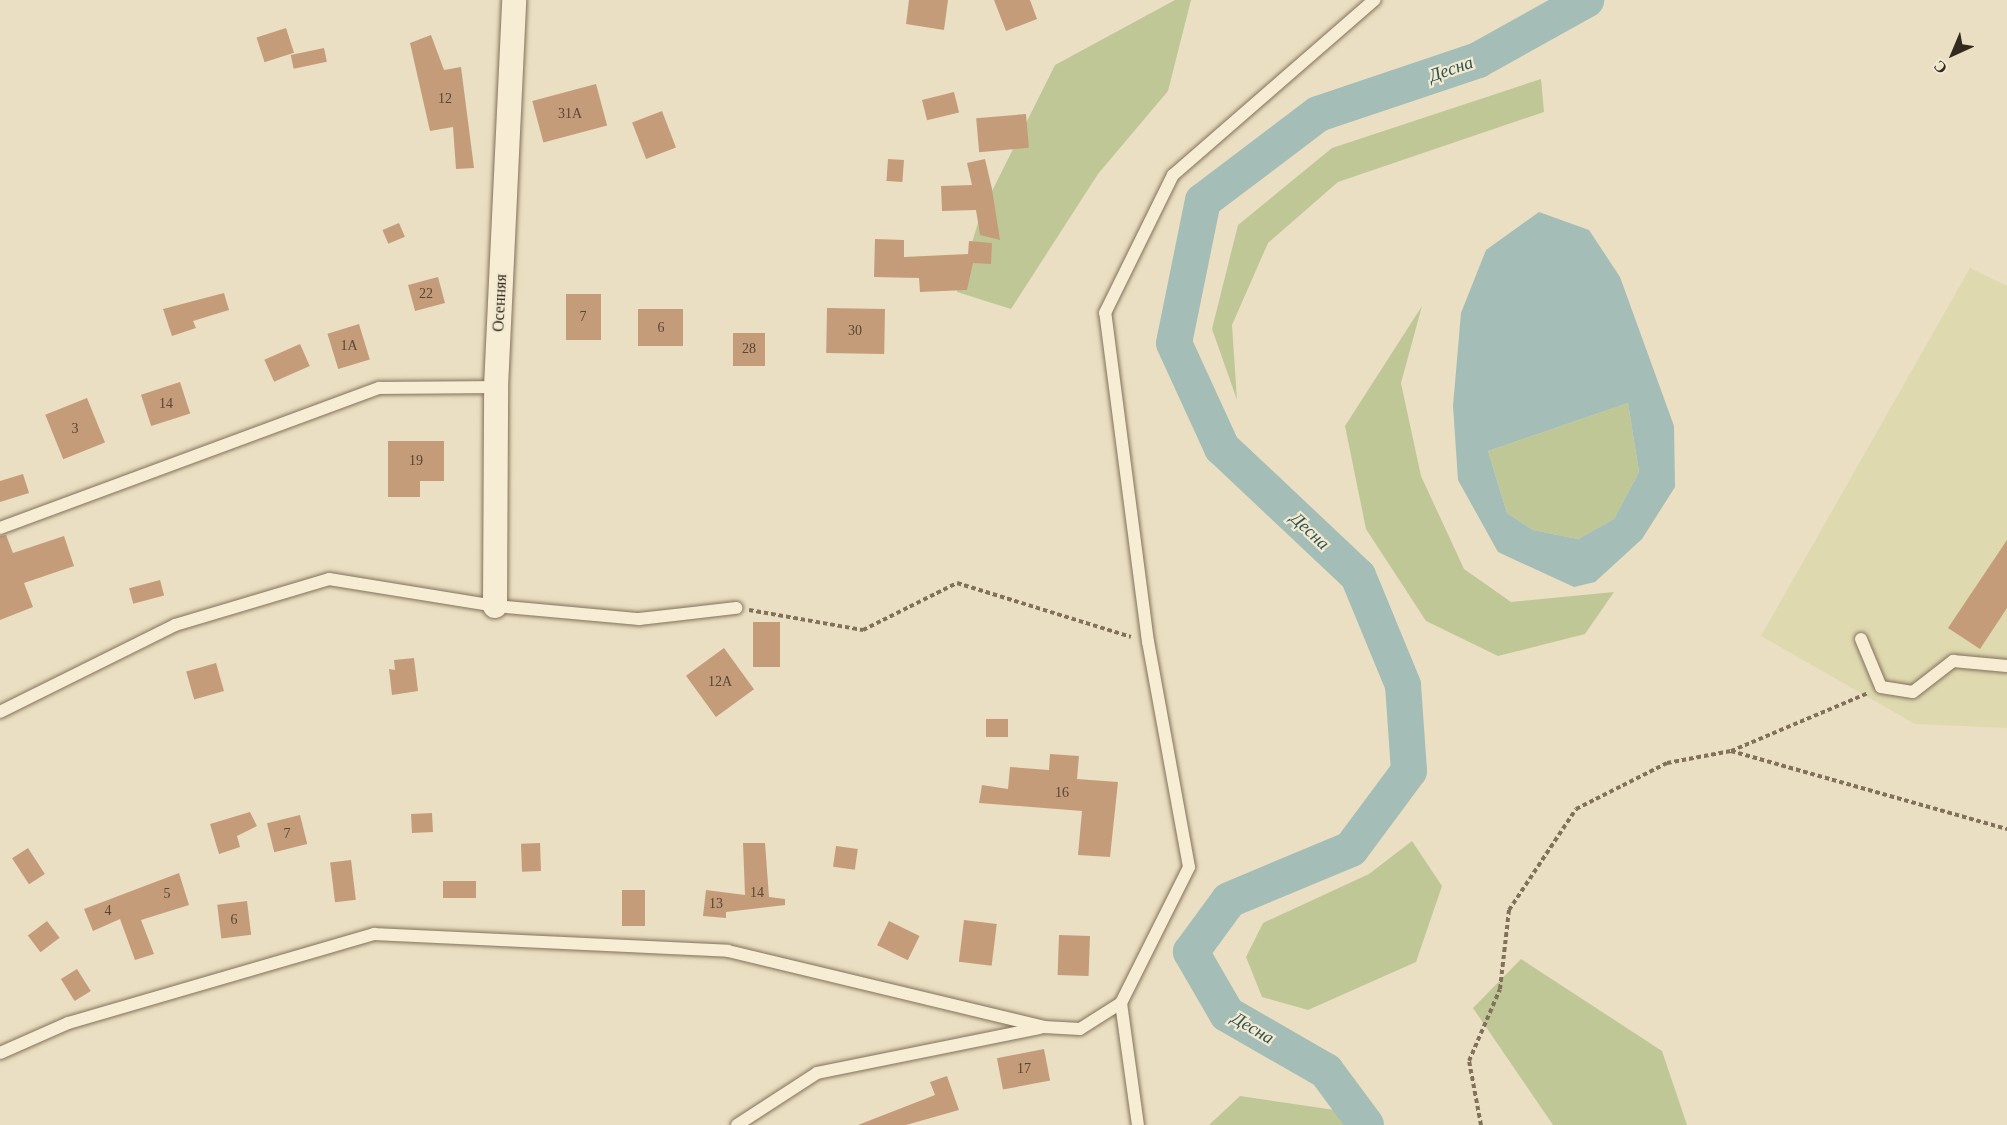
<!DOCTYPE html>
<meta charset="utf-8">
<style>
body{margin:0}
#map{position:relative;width:2007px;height:1125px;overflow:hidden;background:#eadfc2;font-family:"Times New Roman",serif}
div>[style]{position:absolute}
.farmland>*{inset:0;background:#dfd9b0}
.green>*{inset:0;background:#c0c797}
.water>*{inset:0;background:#a4bdb6}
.river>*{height:36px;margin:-18px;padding:0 18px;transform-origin:18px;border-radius:18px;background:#a4bdb6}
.building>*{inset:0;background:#c59c7a;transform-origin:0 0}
.path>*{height:4px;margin-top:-2px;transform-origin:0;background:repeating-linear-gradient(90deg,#82715a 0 4.5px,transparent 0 7.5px)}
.roads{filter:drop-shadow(0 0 2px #82715a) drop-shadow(0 0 2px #82715a)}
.lane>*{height:12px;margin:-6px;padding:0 6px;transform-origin:6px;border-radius:6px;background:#f6edd4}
.street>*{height:24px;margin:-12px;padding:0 12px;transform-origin:12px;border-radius:12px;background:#f6edd4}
span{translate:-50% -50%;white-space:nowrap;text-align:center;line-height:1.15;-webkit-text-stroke:4.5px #f2e9d1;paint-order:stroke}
.number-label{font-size:14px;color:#584635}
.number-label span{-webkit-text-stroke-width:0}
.street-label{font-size:16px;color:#33291e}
.water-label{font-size:18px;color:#2e5251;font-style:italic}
.north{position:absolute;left:1923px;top:24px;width:60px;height:60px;-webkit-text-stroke:4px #f2e9d1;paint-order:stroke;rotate:224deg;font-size:16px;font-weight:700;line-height:24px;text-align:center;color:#33291e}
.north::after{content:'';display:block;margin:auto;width:21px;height:27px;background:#33291e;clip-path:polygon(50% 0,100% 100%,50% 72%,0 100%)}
</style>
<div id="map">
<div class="farmland">
<div style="clip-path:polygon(1970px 268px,2007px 286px,2007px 728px,1915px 724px,1761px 636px)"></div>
</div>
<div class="green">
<div style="clip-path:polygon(1175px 0,1191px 0,1168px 91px,1098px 174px,1011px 309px,957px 292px,981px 213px,1055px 65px)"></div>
<div style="clip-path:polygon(1541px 79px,1544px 112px,1338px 182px,1268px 243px,1232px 325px,1237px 400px,1212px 329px,1238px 225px,1332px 148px)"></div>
<div style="clip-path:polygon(1422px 306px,1401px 383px,1421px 476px,1464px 569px,1511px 602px,1614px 592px,1585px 634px,1498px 656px,1426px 621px,1366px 529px,1345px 426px)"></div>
<div style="clip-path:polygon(1628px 403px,1639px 472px,1614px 519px,1578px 539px,1533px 530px,1507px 513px,1488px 451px)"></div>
<div style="clip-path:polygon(1412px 841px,1442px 886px,1416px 962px,1308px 1010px,1262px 997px,1246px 957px,1263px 923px,1369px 874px)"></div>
<div style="clip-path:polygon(1521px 959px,1662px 1051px,1687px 1125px,1553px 1125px,1473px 1008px)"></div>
<div style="clip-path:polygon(1240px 1096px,1376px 1116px,1384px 1125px,1209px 1125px)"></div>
</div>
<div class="water">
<div style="clip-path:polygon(evenodd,1539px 212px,1589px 230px,1620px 277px,1674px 426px,1675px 487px,1642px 539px,1595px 582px,1574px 587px,1498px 552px,1458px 480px,1453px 406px,1461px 313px,1486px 250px,1539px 212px,1628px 403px,1639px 472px,1614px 519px,1578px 539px,1533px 530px,1507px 513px,1488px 451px,1628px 403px)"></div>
</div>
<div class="river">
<div style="left:1366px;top:1125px;width:67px;rotate:-126.5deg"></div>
<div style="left:1326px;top:1071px;width:114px;rotate:-150.1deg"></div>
<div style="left:1227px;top:1014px;width:72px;rotate:-120.1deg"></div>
<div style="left:1191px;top:952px;width:64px;rotate:-53.8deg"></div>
<div style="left:1229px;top:900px;width:132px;rotate:-22.7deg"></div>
<div style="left:1351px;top:849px;width:97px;rotate:-53.4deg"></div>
<div style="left:1409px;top:771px;width:86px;rotate:-94deg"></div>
<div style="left:1403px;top:685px;width:118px;rotate:-112.4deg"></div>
<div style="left:1358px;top:576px;width:187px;rotate:-136.7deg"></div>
<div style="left:1222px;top:448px;width:115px;rotate:-114.6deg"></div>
<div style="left:1174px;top:343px;width:145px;rotate:-78.5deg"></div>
<div style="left:1203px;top:201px;width:144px;rotate:-37.1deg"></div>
<div style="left:1318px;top:114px;width:169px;rotate:-18.6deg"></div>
<div style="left:1478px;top:60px;width:124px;rotate:-29.1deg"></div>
</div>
<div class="building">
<div style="clip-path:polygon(909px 0,948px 0,944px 30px,906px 24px)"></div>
<div style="clip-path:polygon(994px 0,1030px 0,1037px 19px,1006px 31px)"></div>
<div style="left:286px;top:28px;width:26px;height:31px;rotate:72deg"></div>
<div style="clip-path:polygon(431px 35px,444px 70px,461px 67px,474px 168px,456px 169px,453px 127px,430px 131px,410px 43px)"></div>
<div style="left:324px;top:48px;width:14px;height:34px;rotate:78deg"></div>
<div style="left:596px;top:84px;width:43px;height:66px;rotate:75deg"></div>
<div style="left:954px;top:92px;width:21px;height:33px;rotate:76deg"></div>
<div style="left:662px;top:111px;width:39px;height:32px;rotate:69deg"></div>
<div style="left:1026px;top:114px;width:34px;height:50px;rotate:85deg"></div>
<div style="left:888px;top:159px;width:16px;height:22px;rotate:4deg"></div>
<div style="clip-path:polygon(985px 159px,992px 189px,1000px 240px,980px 235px,976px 210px,942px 211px,941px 186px,972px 185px,967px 163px)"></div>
<div style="left:399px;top:223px;width:15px;height:18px;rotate:67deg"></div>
<div style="clip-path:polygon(875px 239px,904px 240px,904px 257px,968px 254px,969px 241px,992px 243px,991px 264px,973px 263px,967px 290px,920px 292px,919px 278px,874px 277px)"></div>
<div style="left:438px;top:277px;width:27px;height:31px;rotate:75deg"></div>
<div style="clip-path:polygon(224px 293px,229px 310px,193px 321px,196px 328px,172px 336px,163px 309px)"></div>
<div style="left:566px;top:294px;width:35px;height:46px"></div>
<div style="left:827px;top:308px;width:58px;height:45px;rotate:1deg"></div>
<div style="left:683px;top:309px;width:37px;height:45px;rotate:90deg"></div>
<div style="left:359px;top:324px;width:37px;height:33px;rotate:73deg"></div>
<div style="left:733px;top:333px;width:32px;height:33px"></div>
<div style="left:300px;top:344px;width:24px;height:39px;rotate:66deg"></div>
<div style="left:180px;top:382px;width:33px;height:41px;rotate:72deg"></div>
<div style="left:87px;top:398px;width:48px;height:45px;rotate:68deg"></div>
<div style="clip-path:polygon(388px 441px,444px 441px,444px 481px,420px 481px,420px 497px,388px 497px)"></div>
<div style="clip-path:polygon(23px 474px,29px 493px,0 502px,0 481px)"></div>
<div style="clip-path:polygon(6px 535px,13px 553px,64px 536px,74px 566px,24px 583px,33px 607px,0 620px,0 536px)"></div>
<div style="clip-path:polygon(2007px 540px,2007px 608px,1980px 649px,1948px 628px)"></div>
<div style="left:160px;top:580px;width:16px;height:32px;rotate:75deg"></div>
<div style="left:753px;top:622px;width:27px;height:45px"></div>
<div style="left:724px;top:648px;width:51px;height:47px;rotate:54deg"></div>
<div style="clip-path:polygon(414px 658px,418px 691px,392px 695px,389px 669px,395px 670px,394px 660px)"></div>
<div style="left:216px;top:663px;width:29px;height:31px;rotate:74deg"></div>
<div style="left:986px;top:719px;width:22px;height:18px"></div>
<div style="clip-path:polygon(1050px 754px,1079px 756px,1077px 779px,1118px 782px,1110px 857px,1078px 855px,1082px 811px,979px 803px,982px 785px,1008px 789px,1010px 767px,1049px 770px)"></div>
<div style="clip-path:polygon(250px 812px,257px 826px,237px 836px,240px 847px,219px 854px,210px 824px)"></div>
<div style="left:432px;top:813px;width:19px;height:21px;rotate:87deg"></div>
<div style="left:300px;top:815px;width:30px;height:34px;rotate:76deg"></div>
<div style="left:540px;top:843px;width:28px;height:19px;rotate:88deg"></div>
<div style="clip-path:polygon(743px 843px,765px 843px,769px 897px,785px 899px,785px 905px,726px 912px,726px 918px,703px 916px,706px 890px,745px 895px)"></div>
<div style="left:836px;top:846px;width:22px;height:21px;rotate:8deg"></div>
<div style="left:28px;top:848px;width:31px;height:19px;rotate:57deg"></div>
<div style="left:351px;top:860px;width:40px;height:21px;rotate:83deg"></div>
<div style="clip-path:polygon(179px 873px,189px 905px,141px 920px,154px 954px,135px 960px,120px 919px,93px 931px,84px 909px)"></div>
<div style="left:443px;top:881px;width:33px;height:17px"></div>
<div style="left:622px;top:890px;width:23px;height:36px"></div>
<div style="left:247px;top:901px;width:34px;height:30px;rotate:83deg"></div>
<div style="left:964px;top:920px;width:33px;height:42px;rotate:7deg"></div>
<div style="left:47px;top:921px;width:21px;height:24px;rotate:53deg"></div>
<div style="left:889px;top:921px;width:34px;height:27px;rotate:26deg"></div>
<div style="left:1059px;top:935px;width:31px;height:40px;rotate:2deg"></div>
<div style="left:77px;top:969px;width:26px;height:19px;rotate:58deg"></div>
<div style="left:1044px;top:1049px;width:32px;height:48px;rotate:79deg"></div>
<div style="clip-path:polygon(947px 1076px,959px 1110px,906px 1125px,858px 1125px,935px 1095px,930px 1082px)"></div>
</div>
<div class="path">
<div style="left:749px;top:610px;width:116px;rotate:10deg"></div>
<div style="left:863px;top:630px;width:105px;rotate:-26.6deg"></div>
<div style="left:957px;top:583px;width:182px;rotate:17.2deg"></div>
<div style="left:1731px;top:751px;width:149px;rotate:-22.9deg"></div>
<div style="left:1481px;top:1125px;width:65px;rotate:-100.6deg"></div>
<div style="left:1469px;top:1061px;width:78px;rotate:-66.7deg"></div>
<div style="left:1500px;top:989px;width:80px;rotate:-83.5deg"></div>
<div style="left:1509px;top:910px;width:121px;rotate:-56.4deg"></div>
<div style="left:1576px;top:809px;width:102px;rotate:-26.8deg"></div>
<div style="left:1667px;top:763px;width:65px;rotate:-10.6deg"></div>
<div style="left:1731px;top:751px;width:287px;rotate:15.8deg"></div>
</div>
<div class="roads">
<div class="lane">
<div style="left:0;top:528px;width:404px;rotate:-20.3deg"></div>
<div style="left:379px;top:388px;width:117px;rotate:-0.5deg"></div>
<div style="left:1861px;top:639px;width:52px;rotate:67.4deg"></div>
<div style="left:1881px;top:687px;width:32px;rotate:9deg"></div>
<div style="left:1913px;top:692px;width:51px;rotate:-37.8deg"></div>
<div style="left:1953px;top:661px;width:54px;rotate:5.3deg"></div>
<div style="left:0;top:712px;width:195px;rotate:-26.4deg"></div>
<div style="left:175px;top:625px;width:161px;rotate:-16.6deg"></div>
<div style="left:329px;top:579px;width:168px;rotate:9.2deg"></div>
<div style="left:495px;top:606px;width:145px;rotate:5.2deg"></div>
<div style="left:639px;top:619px;width:98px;rotate:-6.5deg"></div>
<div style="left:1121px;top:1003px;width:123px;rotate:82.1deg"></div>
<div style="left:0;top:1053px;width:74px;rotate:-23.8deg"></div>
<div style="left:68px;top:1023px;width:319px;rotate:-16.2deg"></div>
<div style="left:374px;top:934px;width:354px;rotate:2.7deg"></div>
<div style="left:728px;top:951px;width:325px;rotate:13.5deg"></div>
<div style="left:1044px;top:1027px;width:36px;rotate:3deg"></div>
<div style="left:1080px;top:1029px;width:49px;rotate:-32.4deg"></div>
<div style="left:1121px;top:1003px;width:152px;rotate:-63.4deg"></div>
<div style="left:1189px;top:867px;width:229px;rotate:-100.3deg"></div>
<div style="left:1148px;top:642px;width:332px;rotate:-97.4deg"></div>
<div style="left:1105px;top:313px;width:154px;rotate:-63.8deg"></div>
<div style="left:1173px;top:175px;width:267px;rotate:-41deg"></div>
<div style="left:737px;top:1125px;width:95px;rotate:-33deg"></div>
<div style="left:817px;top:1073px;width:227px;rotate:-11.4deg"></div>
</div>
<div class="street">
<div style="left:495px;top:606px;width:219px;rotate:-89.7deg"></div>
<div style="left:496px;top:387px;width:387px;rotate:-87.3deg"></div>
</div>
</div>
<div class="number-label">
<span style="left:445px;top:99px">12</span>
<span style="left:570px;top:114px">31А</span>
<span style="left:426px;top:294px">22</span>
<span style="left:583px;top:317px">7</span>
<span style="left:661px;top:328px">6</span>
<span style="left:855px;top:331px">30</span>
<span style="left:349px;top:346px">1А</span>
<span style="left:749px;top:349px">28</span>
<span style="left:166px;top:404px">14</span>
<span style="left:75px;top:429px">3</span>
<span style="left:416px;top:461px">19</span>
<span style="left:720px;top:682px">12А</span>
<span style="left:1062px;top:793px">16</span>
<span style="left:287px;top:834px">7</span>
<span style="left:757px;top:893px">14</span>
<span style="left:167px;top:894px">5</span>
<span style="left:716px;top:904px">13</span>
<span style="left:108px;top:911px">4</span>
<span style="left:234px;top:920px">6</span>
<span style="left:1024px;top:1069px">17</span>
</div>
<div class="street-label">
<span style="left:500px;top:303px;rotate:-87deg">Осенняя</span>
</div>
<div class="water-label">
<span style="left:1451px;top:69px;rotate:-19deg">Десна</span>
<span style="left:1310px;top:531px;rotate:43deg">Десна</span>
<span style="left:1253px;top:1028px;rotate:31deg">Десна</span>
</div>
<div class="north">С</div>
</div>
